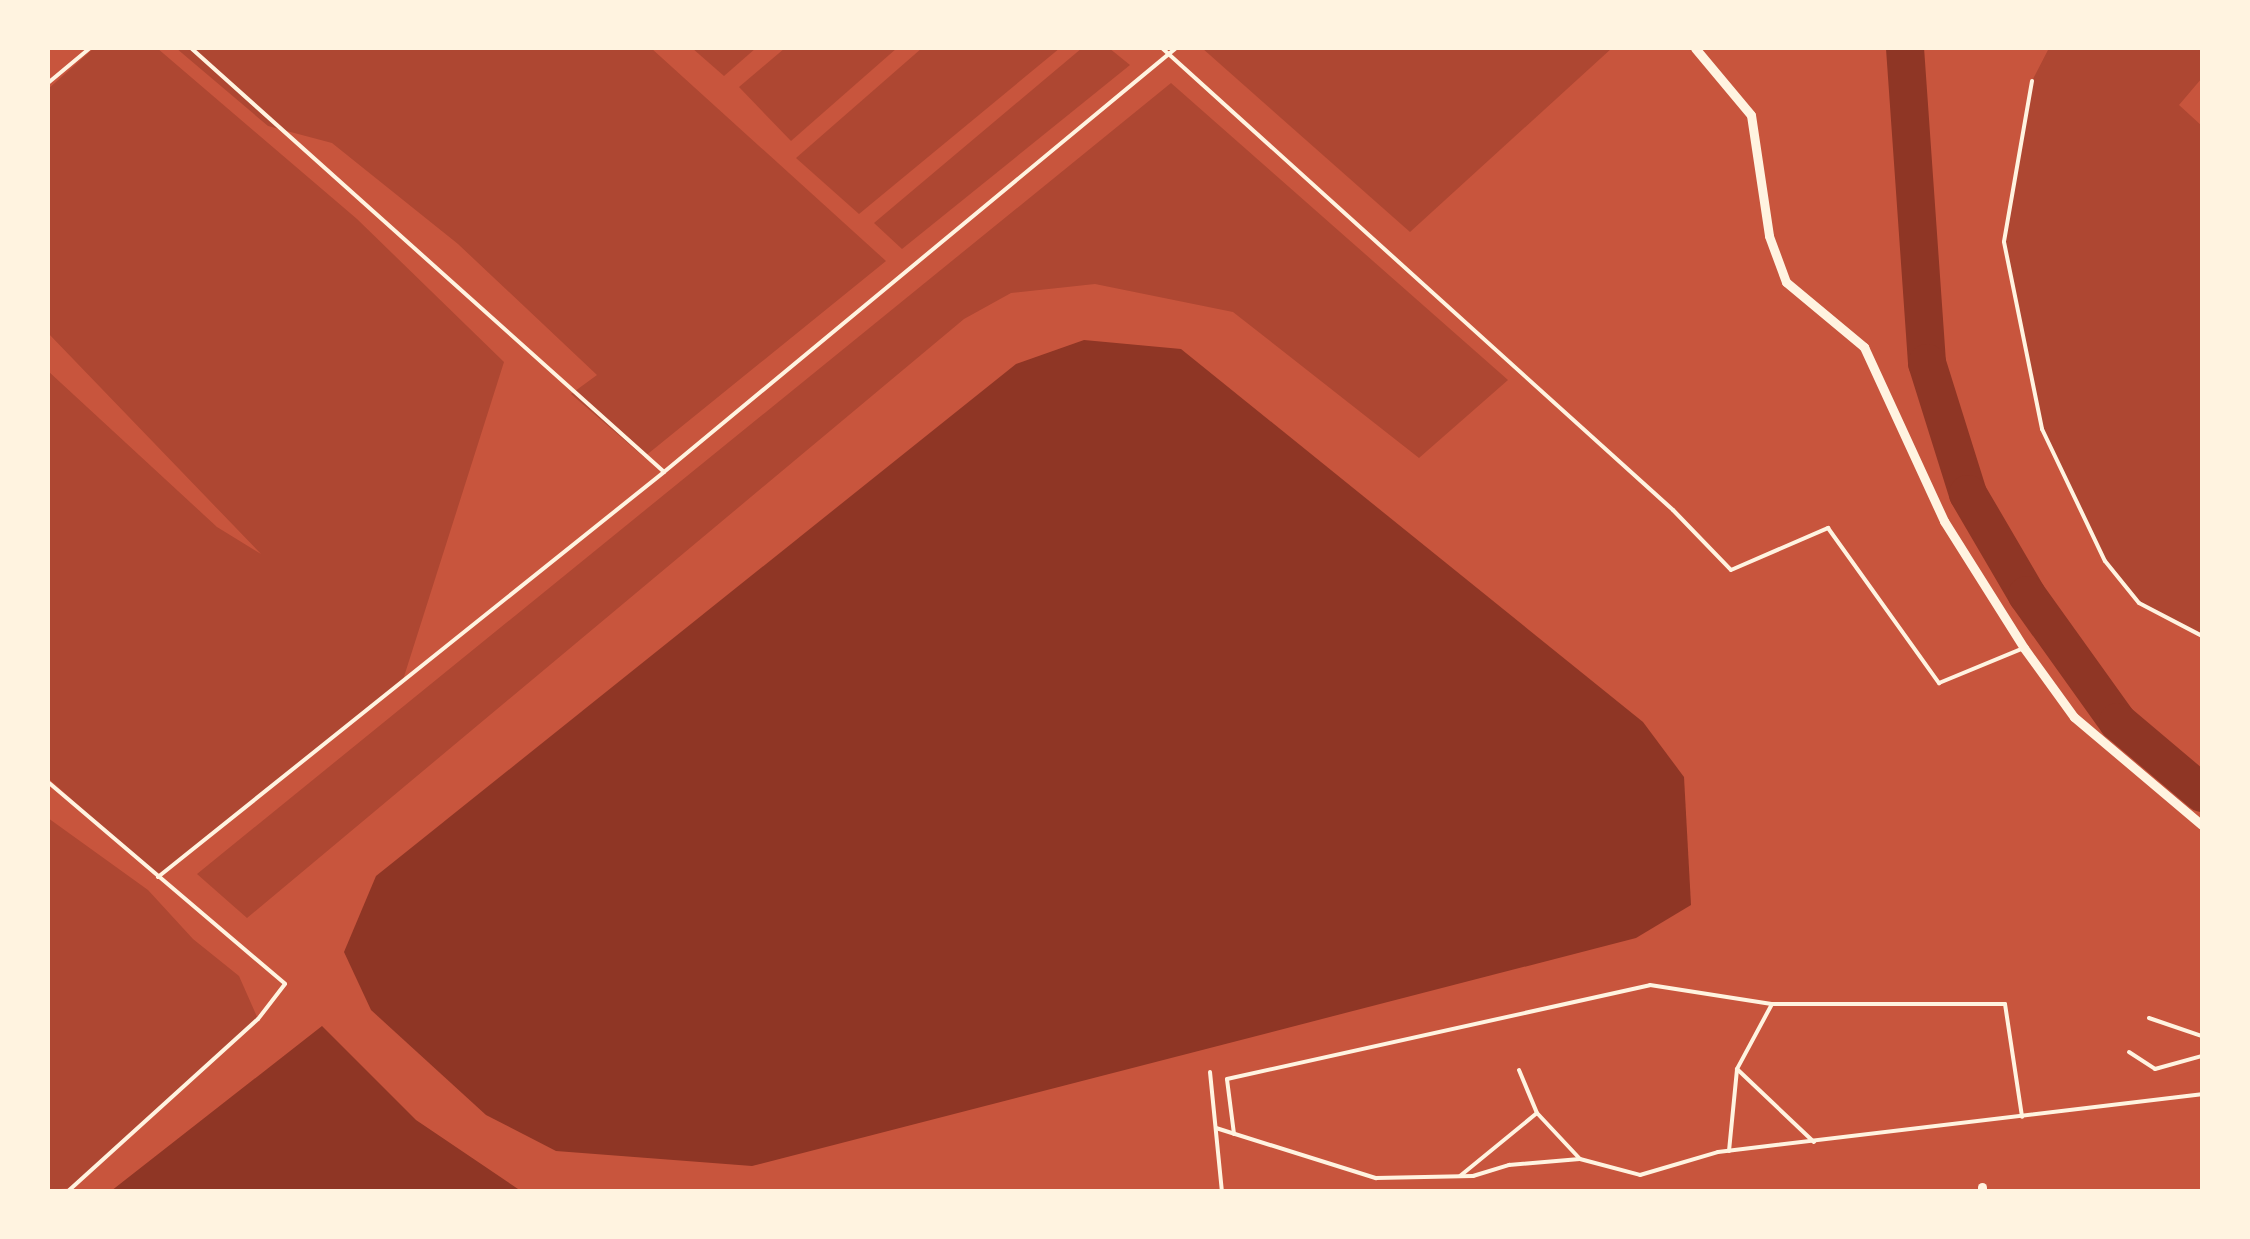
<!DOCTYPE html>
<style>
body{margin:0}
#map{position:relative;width:2250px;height:1239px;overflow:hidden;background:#c8553d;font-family:Manrope,sans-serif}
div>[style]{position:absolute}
.green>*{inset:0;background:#ae4732}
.water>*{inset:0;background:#8f3625}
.river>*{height:38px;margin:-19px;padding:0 19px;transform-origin:19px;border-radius:19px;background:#8f3625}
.service>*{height:4px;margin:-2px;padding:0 2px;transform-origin:2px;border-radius:2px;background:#fff3e0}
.minor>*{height:9px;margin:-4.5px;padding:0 4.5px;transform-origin:4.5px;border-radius:4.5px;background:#fff3e0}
span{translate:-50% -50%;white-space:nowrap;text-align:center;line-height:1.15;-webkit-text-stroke:8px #fff3e0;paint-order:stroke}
.frame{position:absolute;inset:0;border:50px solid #fff3e0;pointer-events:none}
</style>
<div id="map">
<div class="green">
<div style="clip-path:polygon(94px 48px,157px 48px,357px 219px,504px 362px,402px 683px,158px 877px,48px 778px,48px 371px,217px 527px,261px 554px,48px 333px,48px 89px)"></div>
<div style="clip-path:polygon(176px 48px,651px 48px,886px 261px,644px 457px,571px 394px,597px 375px,458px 244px,332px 143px,268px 126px)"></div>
<div style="clip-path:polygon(692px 48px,756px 48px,724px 76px)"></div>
<div style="clip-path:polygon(785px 48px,897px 48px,791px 141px,739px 87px)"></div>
<div style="clip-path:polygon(922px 48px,1060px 48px,859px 214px,796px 158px)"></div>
<div style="clip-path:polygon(1082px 48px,1109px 48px,1130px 65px,902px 249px,874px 223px)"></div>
<div style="clip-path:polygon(1202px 48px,1612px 48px,1410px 232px)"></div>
<div style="clip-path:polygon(2049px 48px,2202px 48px,2202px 78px,2179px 105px,2202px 126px,2202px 636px,2139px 603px,2105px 561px,2042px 429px,2004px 242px,2032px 81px)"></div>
<div style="clip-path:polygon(1171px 83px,1508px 380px,1419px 458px,1233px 312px,1095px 284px,1011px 293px,964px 319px,247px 918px,197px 874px)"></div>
<div style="clip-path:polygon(48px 818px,148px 890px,193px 939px,239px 976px,258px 1019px,69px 1188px,48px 1190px)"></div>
</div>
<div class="water">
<div style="clip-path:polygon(1084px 340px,1181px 349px,1643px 722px,1684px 777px,1691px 905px,1636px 938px,752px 1166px,556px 1151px,486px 1115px,371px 1010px,344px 952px,376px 876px,1016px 364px)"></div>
<div style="clip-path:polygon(322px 1026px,416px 1120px,521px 1191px,111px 1191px)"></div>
</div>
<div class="river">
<div style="left:1905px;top:48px;width:316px;rotate:86deg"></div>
<div style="left:1927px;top:363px;width:137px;rotate:72.6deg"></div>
<div style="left:1968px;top:494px;width:117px;rotate:59.7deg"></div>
<div style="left:2027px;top:595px;width:156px;rotate:54.4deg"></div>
<div style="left:2118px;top:722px;width:110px;rotate:40.2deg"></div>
</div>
<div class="service">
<div style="left:191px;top:48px;width:635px;rotate:41.87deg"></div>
<div style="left:1162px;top:48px;width:689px;rotate:42.12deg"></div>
<div style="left:1673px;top:510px;width:83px;rotate:46deg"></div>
<div style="left:1731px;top:570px;width:106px;rotate:-23.4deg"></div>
<div style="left:1828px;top:528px;width:191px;rotate:54.4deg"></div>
<div style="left:1939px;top:683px;width:92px;rotate:-22.4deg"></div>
<div style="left:2032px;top:81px;width:163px;rotate:99.9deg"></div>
<div style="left:2004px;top:242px;width:191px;rotate:78.5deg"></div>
<div style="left:2042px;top:429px;width:146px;rotate:64.5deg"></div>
<div style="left:2105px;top:561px;width:54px;rotate:51deg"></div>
<div style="left:2139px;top:603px;width:71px;rotate:27.6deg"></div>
<div style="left:48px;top:83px;width:55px;rotate:-39.8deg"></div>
<div style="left:48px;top:782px;width:311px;rotate:40.4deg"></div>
<div style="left:285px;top:984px;width:44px;rotate:127.6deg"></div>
<div style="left:258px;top:1019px;width:258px;rotate:137.8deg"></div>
<div style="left:158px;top:877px;width:648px;rotate:-38.67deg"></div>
<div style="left:664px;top:472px;width:665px;rotate:-39.63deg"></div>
<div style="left:1772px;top:1004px;width:74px;rotate:118.3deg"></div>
<div style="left:1737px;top:1069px;width:106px;rotate:43.5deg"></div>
<div style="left:2149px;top:1018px;width:56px;rotate:18.8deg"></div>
<div style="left:2129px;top:1052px;width:31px;rotate:33deg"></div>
<div style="left:2155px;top:1069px;width:49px;rotate:-15.5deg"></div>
<div style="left:1519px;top:1070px;width:47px;rotate:67.3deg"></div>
<div style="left:1537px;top:1113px;width:63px;rotate:46.9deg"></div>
<div style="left:1210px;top:1072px;width:121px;rotate:84.3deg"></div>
<div style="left:1216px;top:1128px;width:168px;rotate:17.4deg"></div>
<div style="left:1376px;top:1178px;width:97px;rotate:-1.2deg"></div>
<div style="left:1473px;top:1176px;width:38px;rotate:-17deg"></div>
<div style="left:1509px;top:1165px;width:71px;rotate:-4.8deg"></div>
<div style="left:1580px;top:1159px;width:62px;rotate:14.9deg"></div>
<div style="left:1640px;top:1175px;width:81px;rotate:-16.4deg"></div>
<div style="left:1718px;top:1152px;width:487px;rotate:-6.8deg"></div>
<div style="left:1234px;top:1134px;width:55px;rotate:-97.3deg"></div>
<div style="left:1227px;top:1079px;width:433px;rotate:-12.5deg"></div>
<div style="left:1650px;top:985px;width:123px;rotate:8.9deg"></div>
<div style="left:1772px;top:1004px;width:233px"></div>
<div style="left:2005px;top:1004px;width:114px;rotate:81.4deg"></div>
<div style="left:1729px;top:1151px;width:82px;rotate:-84.4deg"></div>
<div style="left:1460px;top:1176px;width:99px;rotate:-39.3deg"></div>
</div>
<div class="minor">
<div style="left:1695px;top:48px;width:87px;rotate:50.1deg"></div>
<div style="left:1751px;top:115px;width:122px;rotate:81.5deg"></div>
<div style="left:1769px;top:236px;width:49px;rotate:69.7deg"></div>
<div style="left:1786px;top:282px;width:102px;rotate:39.8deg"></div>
<div style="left:1864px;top:347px;width:192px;rotate:65.3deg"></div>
<div style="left:1944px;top:521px;width:150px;rotate:57.8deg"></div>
<div style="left:2024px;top:648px;width:85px;rotate:54.1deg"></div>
<div style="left:2074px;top:717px;width:167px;rotate:40.2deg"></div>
<div style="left:1982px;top:1192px;width:5px;rotate:-90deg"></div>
</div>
<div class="frame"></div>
</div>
